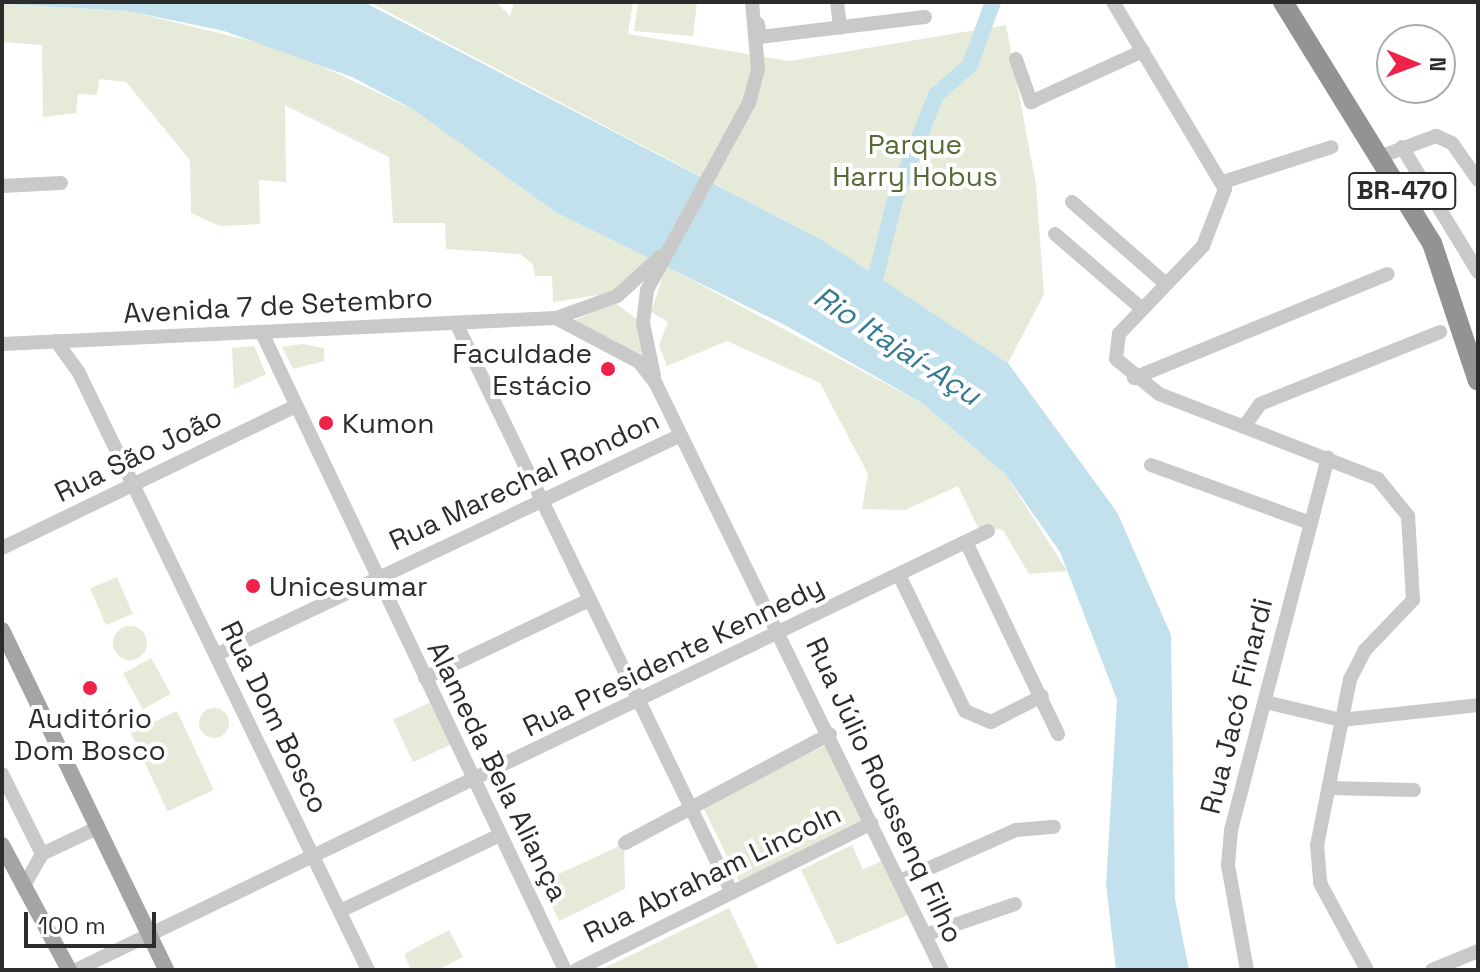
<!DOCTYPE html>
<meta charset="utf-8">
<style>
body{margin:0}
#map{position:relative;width:1480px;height:972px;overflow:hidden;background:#fff;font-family:"Space Grotesk",sans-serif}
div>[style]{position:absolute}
.green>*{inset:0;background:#e5ebd8;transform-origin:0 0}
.round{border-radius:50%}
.water>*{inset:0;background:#c3e1ed}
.river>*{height:16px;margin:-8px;padding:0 8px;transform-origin:8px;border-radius:8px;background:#c3e1ed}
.minor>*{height:14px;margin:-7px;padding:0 7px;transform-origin:7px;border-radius:7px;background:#c9c9c9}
.major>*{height:16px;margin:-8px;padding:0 8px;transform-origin:8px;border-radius:8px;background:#a4a4a4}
.highway>*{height:20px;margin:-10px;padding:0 10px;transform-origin:10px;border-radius:10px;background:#939393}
.dots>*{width:22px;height:22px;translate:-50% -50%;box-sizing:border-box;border:4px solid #fff;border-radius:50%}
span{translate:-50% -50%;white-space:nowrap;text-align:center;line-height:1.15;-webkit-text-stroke:8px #fff;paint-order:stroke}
.shield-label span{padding:2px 6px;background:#fff;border:2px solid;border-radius:6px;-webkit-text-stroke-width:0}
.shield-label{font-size:26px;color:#2c2c2c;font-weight:700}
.park-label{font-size:28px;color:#556a37}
.street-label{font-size:28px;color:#2c2c2c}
.poi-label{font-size:28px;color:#2c2c2c}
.right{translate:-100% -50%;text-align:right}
.left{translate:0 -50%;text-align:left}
.water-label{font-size:30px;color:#367a92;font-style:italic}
.frame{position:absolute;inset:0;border:4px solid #2c2c2c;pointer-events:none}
.north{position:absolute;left:1376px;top:24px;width:80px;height:80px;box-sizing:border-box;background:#fff;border:2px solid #ababab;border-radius:50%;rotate:91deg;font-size:22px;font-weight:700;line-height:32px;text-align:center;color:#2c2c2c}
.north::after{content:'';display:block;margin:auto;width:28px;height:36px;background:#ef224a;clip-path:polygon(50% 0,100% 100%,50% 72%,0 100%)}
.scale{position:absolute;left:24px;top:912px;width:132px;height:36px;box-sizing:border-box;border:4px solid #2c2c2c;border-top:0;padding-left:10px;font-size:24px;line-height:28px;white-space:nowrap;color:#2c2c2c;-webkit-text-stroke:6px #fff;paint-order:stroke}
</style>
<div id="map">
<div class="green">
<div style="clip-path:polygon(369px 2px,496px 2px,510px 16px,514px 2px,633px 2px,628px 34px,789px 61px,1006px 25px,1036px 185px,1044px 294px,1008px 363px,824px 241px)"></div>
<div style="clip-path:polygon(638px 2px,697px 2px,693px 36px,634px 31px)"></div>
<div style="clip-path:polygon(2px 4px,129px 11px,288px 50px,414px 110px,555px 212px,649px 258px,611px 293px,553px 302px,552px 276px,535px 276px,533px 264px,520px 254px,446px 249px,445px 223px,393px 223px,389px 157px,285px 105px,286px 182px,259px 180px,260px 224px,220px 226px,191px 213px,190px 160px,126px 82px,99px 79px,97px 95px,78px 94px,76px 113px,43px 117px,42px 45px,2px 42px)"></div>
<div style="clip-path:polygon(666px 266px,922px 403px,1006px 475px,1067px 571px,1029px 574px,1003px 530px,978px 528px,958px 486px,905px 510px,862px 509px,868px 474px,820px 383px,727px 341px,667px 366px,659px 345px,668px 322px,651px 312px)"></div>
<div style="clip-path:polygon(614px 302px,639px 321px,651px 369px,575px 320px)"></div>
<div style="clip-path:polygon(302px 344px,324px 348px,324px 361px,293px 369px,282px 347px)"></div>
<div style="clip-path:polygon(254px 346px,266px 374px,234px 389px,232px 348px)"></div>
<div style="left:117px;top:577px;width:40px;height:29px;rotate:67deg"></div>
<div class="round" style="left:113px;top:626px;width:34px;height:34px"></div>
<div style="left:151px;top:658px;width:41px;height:32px;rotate:61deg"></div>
<div style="left:433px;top:701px;width:47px;height:44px;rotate:65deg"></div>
<div class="round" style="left:199px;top:708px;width:30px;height:30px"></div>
<div style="left:177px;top:711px;width:87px;height:51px;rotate:65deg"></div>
<div style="left:828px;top:744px;width:85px;height:140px;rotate:64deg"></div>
<div style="clip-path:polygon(624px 844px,625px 889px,559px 921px,541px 882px)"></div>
<div style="clip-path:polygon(852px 845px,863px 870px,881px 861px,908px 915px,837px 945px,801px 870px)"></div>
<div style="clip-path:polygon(729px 908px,759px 970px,600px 970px)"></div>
<div style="clip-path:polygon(449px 930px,463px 957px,437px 970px,411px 970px,404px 954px)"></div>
</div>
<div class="water">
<div style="clip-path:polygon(364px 2px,824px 241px,1008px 363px,1117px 512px,1171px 635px,1175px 899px,1189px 970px,1116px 970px,1106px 884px,1117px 700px,1060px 552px,1006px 475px,922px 403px,783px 324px,555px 212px,414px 110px,352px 77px,224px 31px,128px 11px,2px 4px)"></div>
</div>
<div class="river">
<div style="left:871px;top:296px;width:103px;rotate:-76deg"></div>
<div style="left:896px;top:196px;width:109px;rotate:-68.4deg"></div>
<div style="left:936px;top:95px;width:45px;rotate:-41.4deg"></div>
<div style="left:970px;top:65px;width:67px;rotate:-69.9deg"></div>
</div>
<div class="minor">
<div style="left:837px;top:2px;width:26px;rotate:83deg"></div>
<div style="left:1113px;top:2px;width:218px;rotate:59.1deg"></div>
<div style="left:1225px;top:189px;width:61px;rotate:111.1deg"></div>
<div style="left:1203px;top:246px;width:122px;rotate:133.7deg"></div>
<div style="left:1119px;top:334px;width:25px;rotate:97deg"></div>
<div style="left:1116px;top:359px;width:55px;rotate:39.1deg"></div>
<div style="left:1159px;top:394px;width:235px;rotate:21.2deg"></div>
<div style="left:1378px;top:479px;width:48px;rotate:51deg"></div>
<div style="left:1408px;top:516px;width:84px;rotate:86.6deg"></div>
<div style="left:1413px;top:600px;width:69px;rotate:133.8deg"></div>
<div style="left:1365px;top:650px;width:33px;rotate:117deg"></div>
<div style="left:1350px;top:679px;width:169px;rotate:101.2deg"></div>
<div style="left:1317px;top:845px;width:38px;rotate:85deg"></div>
<div style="left:1320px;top:883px;width:99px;rotate:61.6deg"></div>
<div style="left:758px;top:24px;width:13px;rotate:81deg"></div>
<div style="left:760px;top:37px;width:166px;rotate:-6.9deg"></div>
<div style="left:1016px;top:59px;width:46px;rotate:70.8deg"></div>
<div style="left:1031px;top:102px;width:123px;rotate:-24.5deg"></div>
<div style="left:1402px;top:147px;width:146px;rotate:58.7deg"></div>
<div style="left:1382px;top:156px;width:58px;rotate:-20.3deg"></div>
<div style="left:1436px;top:136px;width:17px;rotate:24deg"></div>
<div style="left:1452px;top:143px;width:45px;rotate:54.9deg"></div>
<div style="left:1223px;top:182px;width:114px;rotate:-17.8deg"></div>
<div style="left:2px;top:186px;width:59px;rotate:-2.9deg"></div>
<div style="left:1072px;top:202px;width:125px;rotate:41.1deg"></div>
<div style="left:1055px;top:234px;width:113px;rotate:40.7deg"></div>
<div style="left:556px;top:318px;width:94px;rotate:27.9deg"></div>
<div style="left:639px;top:362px;width:28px;rotate:52deg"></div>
<div style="left:656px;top:384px;width:652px;rotate:63.99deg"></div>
<div style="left:456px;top:323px;width:633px;rotate:64.16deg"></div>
<div style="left:262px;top:333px;width:705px;rotate:64.56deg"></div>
<div style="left:56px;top:341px;width:39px;rotate:54deg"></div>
<div style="left:79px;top:373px;width:663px;rotate:64.17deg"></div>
<div style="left:2px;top:344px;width:555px;rotate:-2.69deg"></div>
<div style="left:556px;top:318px;width:65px;rotate:-19.8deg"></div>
<div style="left:617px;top:296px;width:58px;rotate:-42.2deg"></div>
<div style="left:654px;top:376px;width:54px;rotate:-101.7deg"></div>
<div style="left:643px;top:323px;width:33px;rotate:-83deg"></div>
<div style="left:647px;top:290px;width:213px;rotate:-61.4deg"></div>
<div style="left:749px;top:103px;width:35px;rotate:-75deg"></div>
<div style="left:758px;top:69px;width:67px;rotate:-95.1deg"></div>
<div style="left:1134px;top:378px;width:274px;rotate:-22.3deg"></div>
<div style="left:1244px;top:427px;width:28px;rotate:-55deg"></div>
<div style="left:1260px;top:404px;width:194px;rotate:-21.8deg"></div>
<div style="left:1151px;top:465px;width:169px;rotate:20deg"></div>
<div style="left:966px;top:542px;width:213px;rotate:64.4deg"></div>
<div style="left:2px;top:548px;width:326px;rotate:-25.8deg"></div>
<div style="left:899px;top:575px;width:151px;rotate:64.1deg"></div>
<div style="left:965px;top:711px;width:28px;rotate:23deg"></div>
<div style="left:991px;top:722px;width:57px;rotate:-27deg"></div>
<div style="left:216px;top:655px;width:514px;rotate:-25.32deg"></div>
<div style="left:425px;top:678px;width:182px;rotate:-25.4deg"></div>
<div style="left:1265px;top:702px;width:78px;rotate:13.3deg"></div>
<div style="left:1341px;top:720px;width:138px;rotate:-6.2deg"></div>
<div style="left:2px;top:774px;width:89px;rotate:63.4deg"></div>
<div style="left:1328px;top:788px;width:86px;rotate:1.3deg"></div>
<div style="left:625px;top:843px;width:232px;rotate:-28deg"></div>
<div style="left:900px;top:881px;width:127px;rotate:-23.7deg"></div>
<div style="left:1016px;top:830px;width:38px;rotate:-5deg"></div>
<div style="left:26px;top:882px;width:32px;rotate:-60deg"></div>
<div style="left:42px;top:854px;width:61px;rotate:-25.3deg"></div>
<div style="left:340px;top:911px;width:175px;rotate:-25.4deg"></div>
<div style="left:925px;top:935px;width:95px;rotate:-19deg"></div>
<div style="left:76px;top:970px;width:1012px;rotate:-25.7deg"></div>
<div style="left:576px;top:970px;width:330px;rotate:-26.4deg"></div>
<div style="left:1247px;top:970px;width:107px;rotate:-100.3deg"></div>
<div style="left:1228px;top:865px;width:35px;rotate:-85deg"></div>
<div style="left:1231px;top:830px;width:385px;rotate:-75.4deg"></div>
<div style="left:1432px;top:970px;width:50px;rotate:-22.4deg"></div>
</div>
<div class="major">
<div style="left:2px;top:630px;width:377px;rotate:64.2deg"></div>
<div style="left:2px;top:845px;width:142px;rotate:61.8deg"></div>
</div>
<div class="highway">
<div style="left:1283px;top:2px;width:283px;rotate:58.3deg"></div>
<div style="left:1432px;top:243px;width:145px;rotate:71.6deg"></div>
</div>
<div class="dots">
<div style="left:608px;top:369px;background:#ef224a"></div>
<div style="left:326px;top:423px;background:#ef224a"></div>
<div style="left:253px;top:586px;background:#ef224a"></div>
<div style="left:90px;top:688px;background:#ef224a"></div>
</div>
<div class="shield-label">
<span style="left:1402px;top:191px">BR-470</span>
</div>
<div class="park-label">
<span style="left:915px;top:160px">Parque<br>Harry Hobus</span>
</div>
<div class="street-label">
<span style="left:278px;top:305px;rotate:-3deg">Avenida 7 de Setembro</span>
<span style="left:138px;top:454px;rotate:-26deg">Rua São João</span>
<span style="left:524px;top:480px;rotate:-25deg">Rua Marechal Rondon</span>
<span style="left:673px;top:656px;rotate:-26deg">Rua Presidente Kennedy</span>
<span style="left:1236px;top:706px;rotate:-76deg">Rua Jacó Finardi</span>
<span style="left:275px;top:717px;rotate:64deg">Rua Dom Bosco</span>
<span style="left:498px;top:771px;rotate:64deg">Alameda Bela Aliança</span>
<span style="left:885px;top:790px;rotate:65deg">Rua Júlio Roussenq Filho</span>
<span style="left:712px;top:873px;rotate:-26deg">Rua Abraham Lincoln</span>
</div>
<div class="poi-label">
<span class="right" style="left:592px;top:369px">Faculdade<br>Estácio</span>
<span class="left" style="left:342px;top:423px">Kumon</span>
<span class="left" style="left:269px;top:586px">Unicesumar</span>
<span style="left:90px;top:734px">Auditório<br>Dom Bosco</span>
</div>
<div class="water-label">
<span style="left:897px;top:346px;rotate:33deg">Rio Itajaí-Açu</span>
</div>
<div class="frame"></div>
<div class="north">N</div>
<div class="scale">100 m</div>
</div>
